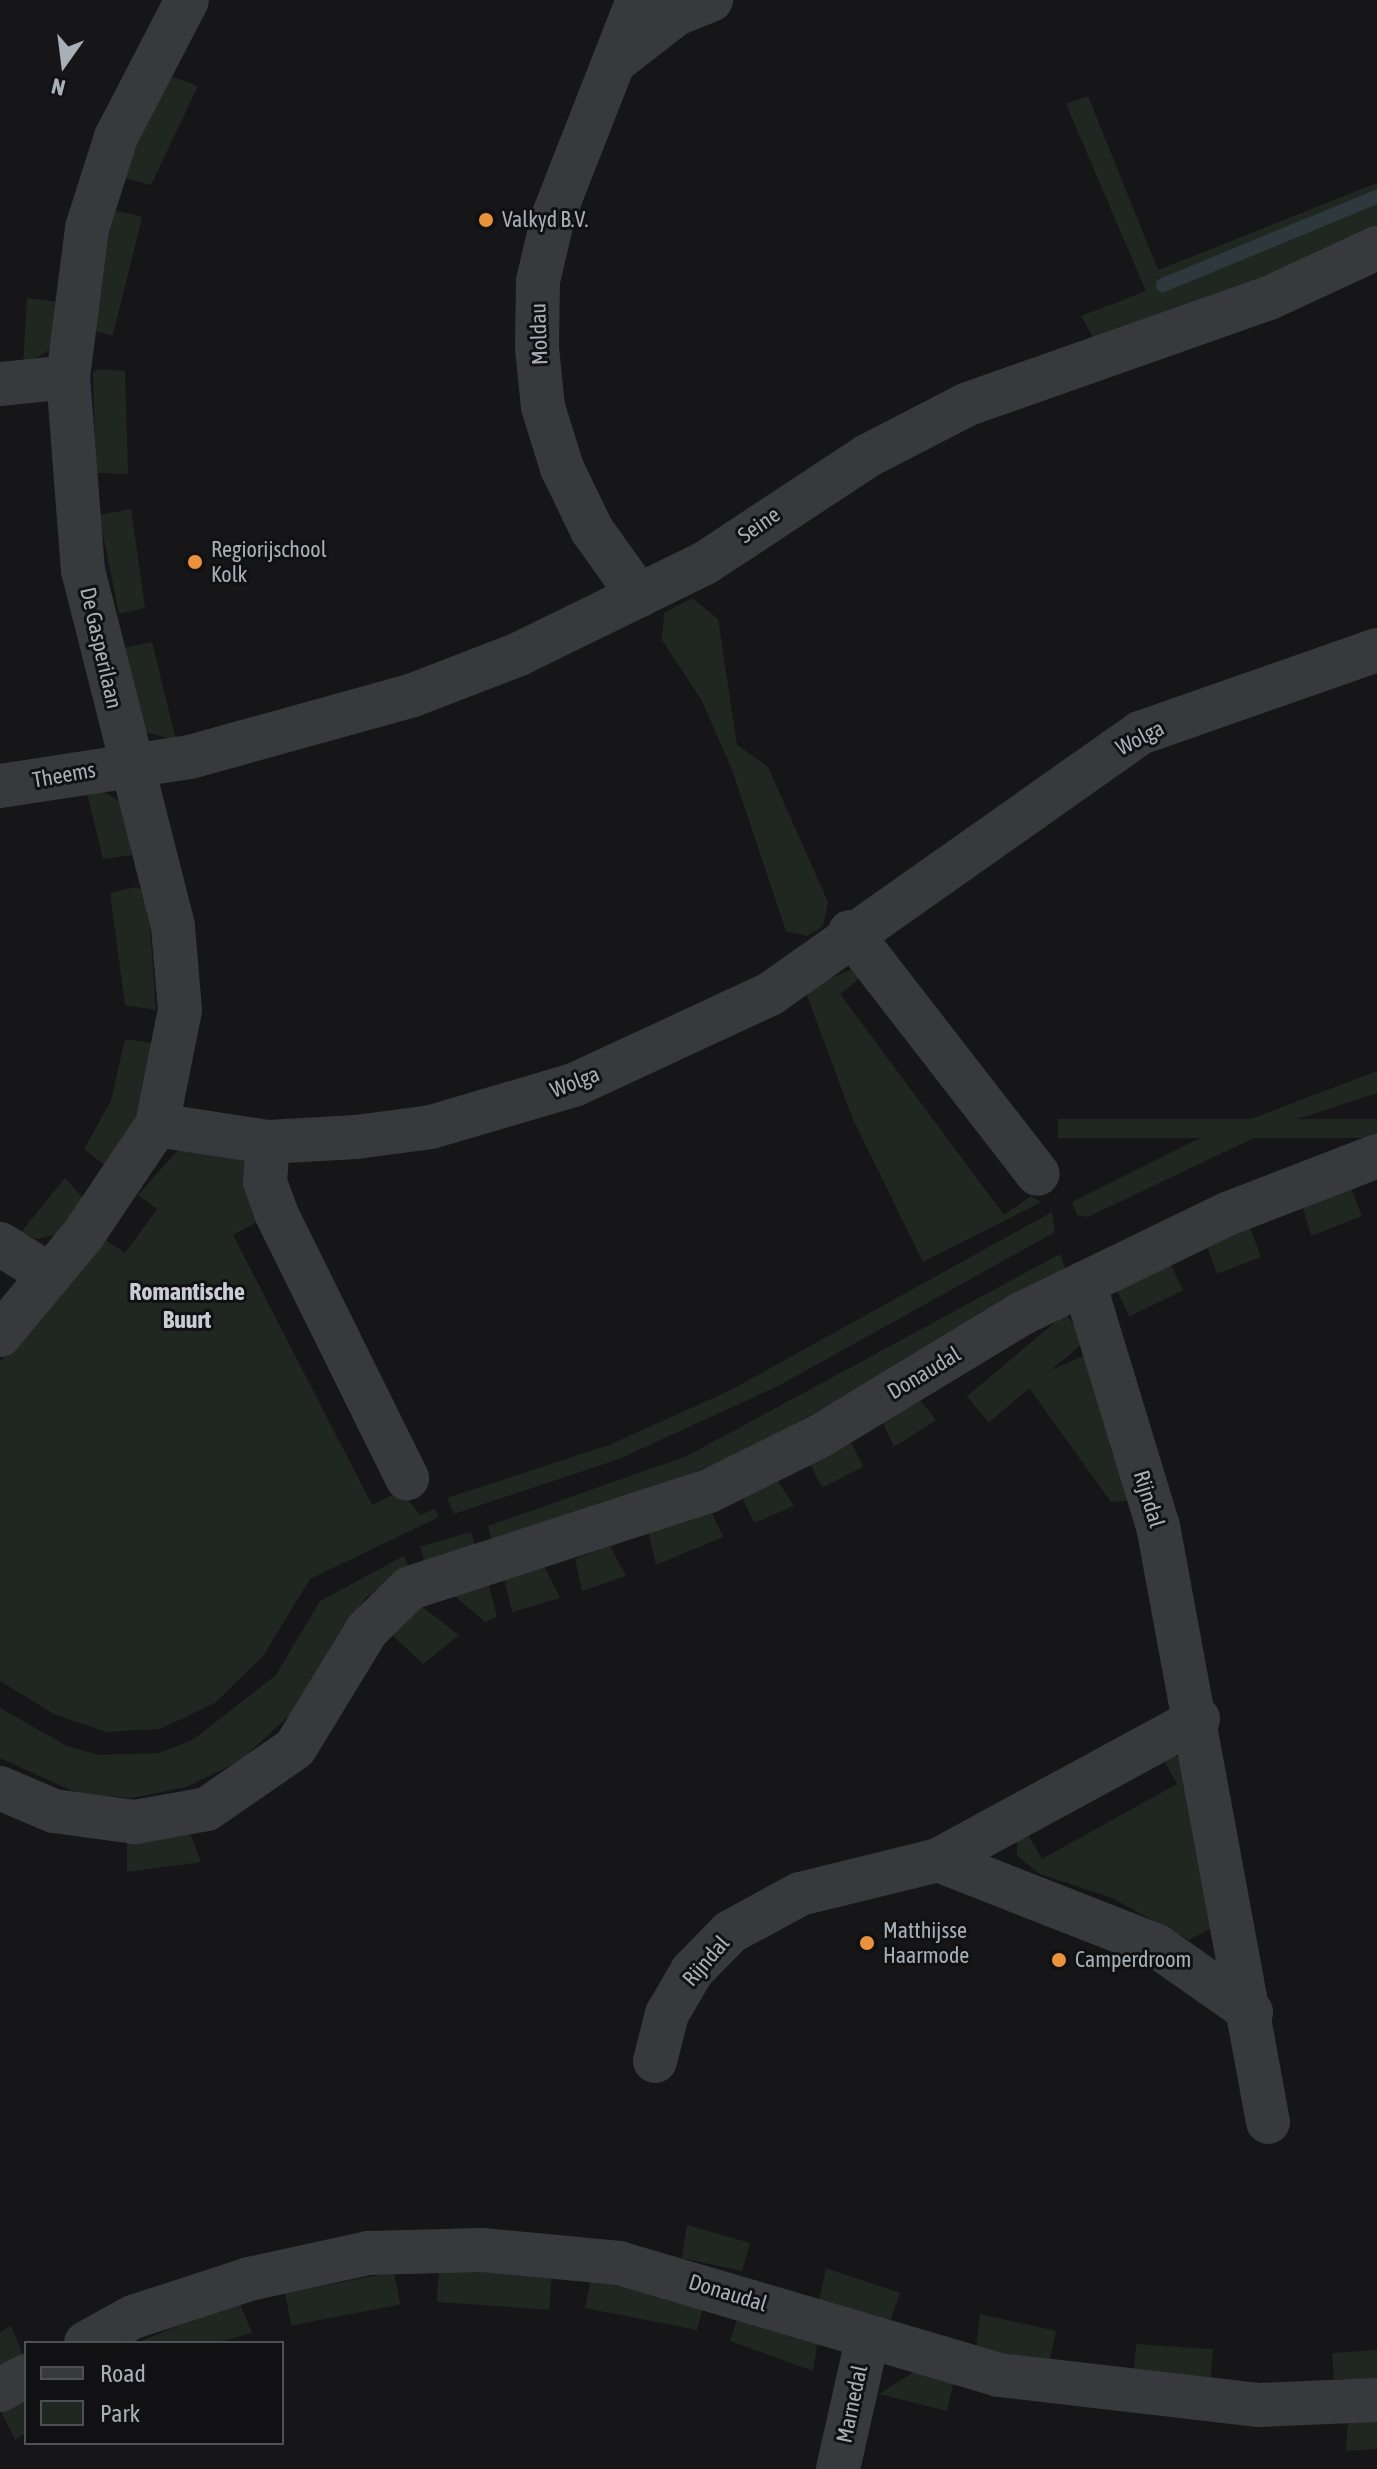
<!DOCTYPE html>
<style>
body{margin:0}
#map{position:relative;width:1377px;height:2469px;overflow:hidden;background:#161618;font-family:"Asap Condensed",sans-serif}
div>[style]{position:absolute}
.green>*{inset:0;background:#202720;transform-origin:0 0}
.stream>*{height:14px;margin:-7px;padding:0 7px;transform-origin:7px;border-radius:7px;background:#2e393d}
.minor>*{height:44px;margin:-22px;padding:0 22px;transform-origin:22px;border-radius:22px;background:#37393c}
.dots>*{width:22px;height:22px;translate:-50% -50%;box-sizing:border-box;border:4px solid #111113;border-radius:50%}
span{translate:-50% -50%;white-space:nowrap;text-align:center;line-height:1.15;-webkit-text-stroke:6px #111113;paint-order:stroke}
.poi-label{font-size:22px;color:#a8afb7}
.left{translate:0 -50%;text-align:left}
.street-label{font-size:22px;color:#a8afb7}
.neighbourhood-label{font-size:24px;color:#c9cdd3;font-weight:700}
.legend{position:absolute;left:24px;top:2341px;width:260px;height:104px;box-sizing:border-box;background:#111113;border:2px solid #4d5055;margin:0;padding:10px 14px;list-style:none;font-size:24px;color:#a8afb7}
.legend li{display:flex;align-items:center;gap:16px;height:40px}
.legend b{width:40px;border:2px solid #4d5055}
.north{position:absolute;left:24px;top:24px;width:80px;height:80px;-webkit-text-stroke:6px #111113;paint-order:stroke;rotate:194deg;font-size:22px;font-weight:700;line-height:32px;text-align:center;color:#a8afb7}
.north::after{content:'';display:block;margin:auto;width:28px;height:36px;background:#a8afb7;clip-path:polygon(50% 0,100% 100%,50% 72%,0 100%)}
</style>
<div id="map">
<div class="green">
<div style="clip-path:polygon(168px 75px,198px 86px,151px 185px,125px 178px,135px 139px)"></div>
<div style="clip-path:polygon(1088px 96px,1158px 270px,1377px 183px,1377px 233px,1273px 281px,1095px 341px,1081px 316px,1146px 291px,1066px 104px)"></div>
<div style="left:114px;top:210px;width:29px;height:122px;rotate:14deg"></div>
<div style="clip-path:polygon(27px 298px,59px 302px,52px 348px,23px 366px)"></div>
<div style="clip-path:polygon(99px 369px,125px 371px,128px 474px,96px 473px,93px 372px)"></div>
<div style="clip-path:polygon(131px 509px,145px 608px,119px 614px,99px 515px)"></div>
<div style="clip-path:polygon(692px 598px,718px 619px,737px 745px,768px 767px,828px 902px,823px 926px,807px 936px,786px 931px,731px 767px,702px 701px,662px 640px,664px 613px)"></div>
<div style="clip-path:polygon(152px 642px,176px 740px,145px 732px,123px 648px)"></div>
<div style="clip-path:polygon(97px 788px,121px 802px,132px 855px,103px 859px,86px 789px)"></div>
<div style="clip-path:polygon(136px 887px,143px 890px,150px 927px,156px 1010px,125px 1005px,110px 893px)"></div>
<div style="clip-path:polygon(861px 965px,864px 975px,840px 994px,1004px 1215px,1031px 1196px,1041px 1202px,923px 1262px,852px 1117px,805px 990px)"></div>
<div style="clip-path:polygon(125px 1039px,152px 1043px,139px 1117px,104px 1165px,84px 1149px,111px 1101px)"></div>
<div style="clip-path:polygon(1377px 1071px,1377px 1093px,1285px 1123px,1088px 1217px,1077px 1215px,1072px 1202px,1196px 1140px)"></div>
<div style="left:1377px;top:1119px;width:19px;height:319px;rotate:90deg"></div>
<div style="clip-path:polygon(177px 1151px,228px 1151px,246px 1158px,262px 1219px,233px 1235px,372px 1505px,401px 1491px,420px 1515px,435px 1509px,439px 1517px,310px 1579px,263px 1656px,215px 1703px,160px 1729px,106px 1732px,54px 1714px,0 1681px,0 1362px,106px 1240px,125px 1253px,157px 1209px,138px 1195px)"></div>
<div style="clip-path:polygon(65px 1178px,86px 1201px,58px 1234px,36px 1239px,21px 1232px)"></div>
<div style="clip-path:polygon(1351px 1189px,1362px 1216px,1311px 1236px,1302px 1204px)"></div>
<div style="clip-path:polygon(1052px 1212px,1055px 1232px,778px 1386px,619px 1459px,454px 1514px,447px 1498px,609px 1445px,731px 1390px)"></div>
<div style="left:1250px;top:1228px;width:31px;height:47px;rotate:69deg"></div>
<div style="clip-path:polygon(1060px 1254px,1066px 1270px,747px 1451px,494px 1551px,488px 1526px,687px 1456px)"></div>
<div style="left:1171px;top:1265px;width:28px;height:60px;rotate:64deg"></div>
<div style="left:1065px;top:1314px;width:34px;height:128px;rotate:50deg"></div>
<div style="clip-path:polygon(1092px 1352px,1132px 1500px,1111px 1502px,1025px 1382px)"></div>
<div style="clip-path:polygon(916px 1395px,936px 1420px,894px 1447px,881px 1418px)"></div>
<div style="left:850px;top:1441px;width:29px;height:46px;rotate:63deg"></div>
<div style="clip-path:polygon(774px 1475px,794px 1506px,754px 1523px,742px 1497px)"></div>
<div style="clip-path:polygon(711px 1511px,723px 1537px,656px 1565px,648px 1530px)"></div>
<div style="left:471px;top:1532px;width:25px;height:53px;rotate:74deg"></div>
<div style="clip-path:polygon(610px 1546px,626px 1576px,582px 1591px,575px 1559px)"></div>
<div style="clip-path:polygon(404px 1556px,411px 1573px,366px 1597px,297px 1708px,240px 1761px,186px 1787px,132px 1798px,77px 1793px,0 1758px,0 1708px,67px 1746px,99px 1755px,160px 1753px,194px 1739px,276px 1675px,320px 1601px)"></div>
<div style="clip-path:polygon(543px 1563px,560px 1598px,512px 1612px,502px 1570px)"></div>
<div style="clip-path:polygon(486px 1574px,497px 1617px,485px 1622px,451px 1593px)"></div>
<div style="clip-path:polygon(421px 1606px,459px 1635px,423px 1664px,389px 1632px)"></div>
<div style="clip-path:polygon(1161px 1755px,1181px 1757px,1216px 1926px,1189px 1940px,1112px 1898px,1040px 1874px,1017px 1856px,1017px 1836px,1026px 1831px,1042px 1859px,1177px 1784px)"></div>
<div style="clip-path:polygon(190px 1833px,201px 1862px,127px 1872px,127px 1842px)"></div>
<div style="clip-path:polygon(687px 2225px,750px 2243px,742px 2271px,682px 2258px)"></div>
<div style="clip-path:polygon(826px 2268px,900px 2293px,890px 2322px,819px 2303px)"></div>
<div style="left:439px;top:2269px;width:113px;height:33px;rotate:4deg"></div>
<div style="left:394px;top:2272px;width:33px;height:111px;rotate:79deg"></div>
<div style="clip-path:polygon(592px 2274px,704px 2304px,697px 2330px,585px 2308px)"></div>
<div style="clip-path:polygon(239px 2301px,252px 2333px,214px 2343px,136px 2343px)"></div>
<div style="clip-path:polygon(739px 2314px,818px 2339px,813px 2371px,730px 2341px)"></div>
<div style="clip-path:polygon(980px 2314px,1056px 2331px,1050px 2359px,976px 2350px)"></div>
<div style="clip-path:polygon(11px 2326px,24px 2358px,0 2371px,0 2332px)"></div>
<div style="left:1136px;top:2344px;width:77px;height:28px;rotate:4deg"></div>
<div style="clip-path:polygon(1377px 2350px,1377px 2381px,1334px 2379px,1332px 2353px)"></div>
<div style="clip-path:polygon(915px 2371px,953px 2384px,947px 2411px,879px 2394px)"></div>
<div style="clip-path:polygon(26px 2395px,26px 2433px,15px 2440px,0 2409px)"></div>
<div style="clip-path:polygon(1377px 2416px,1377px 2449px,1346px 2451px,1348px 2419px)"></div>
</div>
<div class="stream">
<div style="left:1163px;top:285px;width:231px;rotate:-22.4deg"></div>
</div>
<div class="minor">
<div style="left:638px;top:0;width:233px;rotate:111.4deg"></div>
<div style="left:553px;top:217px;width:66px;rotate:103.2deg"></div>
<div style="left:538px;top:281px;width:67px;rotate:90.9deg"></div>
<div style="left:537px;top:348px;width:59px;rotate:84.2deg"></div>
<div style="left:543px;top:407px;width:64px;rotate:72.7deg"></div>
<div style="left:562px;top:468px;width:69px;rotate:64.2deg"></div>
<div style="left:592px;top:530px;width:81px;rotate:54.5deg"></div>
<div style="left:617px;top:60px;width:75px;rotate:-37.9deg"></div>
<div style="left:676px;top:14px;width:38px;rotate:-22deg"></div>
<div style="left:0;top:384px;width:68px;rotate:-5.9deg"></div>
<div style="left:0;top:786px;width:192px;rotate:-8.7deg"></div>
<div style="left:190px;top:757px;width:231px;rotate:-15.5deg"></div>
<div style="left:413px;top:695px;width:114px;rotate:-21.1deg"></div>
<div style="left:519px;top:654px;width:207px;rotate:-26.1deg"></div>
<div style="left:705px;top:563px;width:196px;rotate:-33.4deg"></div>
<div style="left:869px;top:455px;width:111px;rotate:-27.3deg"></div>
<div style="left:968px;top:404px;width:319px;rotate:-19.4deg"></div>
<div style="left:1269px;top:298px;width:119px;rotate:-24.8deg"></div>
<div style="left:850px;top:932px;width:306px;rotate:52.2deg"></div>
<div style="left:157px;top:1125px;width:112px;rotate:8.7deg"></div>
<div style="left:268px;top:1142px;width:88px;rotate:-3.3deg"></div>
<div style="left:356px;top:1137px;width:76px;rotate:-7.6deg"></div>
<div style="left:431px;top:1127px;width:149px;rotate:-16.4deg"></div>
<div style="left:574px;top:1085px;width:216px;rotate:-24.9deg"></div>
<div style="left:770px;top:994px;width:453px;rotate:-35.2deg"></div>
<div style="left:1140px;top:733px;width:251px;rotate:-19.3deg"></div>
<div style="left:268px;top:1142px;width:40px;rotate:94.3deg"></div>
<div style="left:265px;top:1182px;width:33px;rotate:70deg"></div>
<div style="left:276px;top:1213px;width:296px;rotate:63.7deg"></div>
<div style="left:0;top:1244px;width:59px;rotate:31.8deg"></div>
<div style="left:1084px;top:1283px;width:254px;rotate:73.1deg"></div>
<div style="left:1158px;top:1526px;width:606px;rotate:79.54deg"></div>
<div style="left:0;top:1335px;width:130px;rotate:-50.3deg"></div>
<div style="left:83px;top:1235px;width:133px;rotate:-56.1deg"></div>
<div style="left:157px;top:1125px;width:117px;rotate:-78.7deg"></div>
<div style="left:180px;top:1010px;width:84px;rotate:-94.8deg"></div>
<div style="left:173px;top:926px;width:366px;rotate:-104.2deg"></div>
<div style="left:83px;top:571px;width:195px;rotate:-94.4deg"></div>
<div style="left:68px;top:377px;width:150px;rotate:-82.7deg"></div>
<div style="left:87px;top:228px;width:96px;rotate:-72.3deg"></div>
<div style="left:116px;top:137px;width:154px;rotate:-62.6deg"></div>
<div style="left:0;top:1788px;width:59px;rotate:23.1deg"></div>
<div style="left:54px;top:1811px;width:82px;rotate:7.7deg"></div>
<div style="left:135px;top:1822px;width:73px;rotate:-10.2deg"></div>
<div style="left:207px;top:1809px;width:107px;rotate:-34.7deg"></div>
<div style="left:295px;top:1748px;width:138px;rotate:-58.6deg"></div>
<div style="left:367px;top:1630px;width:60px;rotate:-44.3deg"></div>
<div style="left:410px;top:1588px;width:314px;rotate:-18deg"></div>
<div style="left:709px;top:1491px;width:122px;rotate:-26.4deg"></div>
<div style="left:818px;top:1437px;width:237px;rotate:-31.2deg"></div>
<div style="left:1021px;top:1314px;width:229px;rotate:-25.9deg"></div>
<div style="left:1227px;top:1214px;width:161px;rotate:-21.1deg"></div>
<div style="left:938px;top:1860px;width:296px;rotate:-28.5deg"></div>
<div style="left:655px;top:2061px;width:49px;rotate:-75.7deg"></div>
<div style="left:667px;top:2014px;width:50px;rotate:-59.8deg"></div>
<div style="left:692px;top:1971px;width:54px;rotate:-45.7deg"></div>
<div style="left:730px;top:1932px;width:80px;rotate:-28.5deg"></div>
<div style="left:800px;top:1894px;width:142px;rotate:-13.8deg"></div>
<div style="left:938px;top:1860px;width:235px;rotate:21.4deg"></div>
<div style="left:1157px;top:1946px;width:115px;rotate:35.1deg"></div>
<div style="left:86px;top:2343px;width:54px;rotate:-29deg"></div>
<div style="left:133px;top:2317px;width:122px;rotate:-18.1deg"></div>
<div style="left:249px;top:2279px;width:122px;rotate:-12.3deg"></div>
<div style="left:368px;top:2253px;width:114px;rotate:-1.5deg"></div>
<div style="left:482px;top:2250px;width:138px;rotate:5.4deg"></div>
<div style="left:619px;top:2263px;width:396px;rotate:16.4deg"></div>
<div style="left:999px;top:2375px;width:262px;rotate:6.6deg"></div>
<div style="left:1259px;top:2405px;width:118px;rotate:-2.4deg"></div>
<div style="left:0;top:2390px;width:30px;rotate:-28deg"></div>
<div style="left:838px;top:2469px;width:132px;rotate:-77.3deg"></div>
</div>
<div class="dots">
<div style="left:486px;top:220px;background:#ea933c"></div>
<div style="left:195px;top:562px;background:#ea933c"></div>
<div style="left:867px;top:1943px;background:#ea933c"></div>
<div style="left:1059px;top:1960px;background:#ea933c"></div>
</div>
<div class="poi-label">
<span class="left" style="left:502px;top:220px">Valkyd B.V.</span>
<span class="left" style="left:211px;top:562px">Regiorijschool<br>Kolk</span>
<span class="left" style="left:883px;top:1943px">Matthijsse<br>Haarmode</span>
<span class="left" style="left:1075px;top:1960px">Camperdroom</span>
</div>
<div class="street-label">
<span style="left:539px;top:334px;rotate:-92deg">Moldau</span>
<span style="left:759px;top:525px;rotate:-35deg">Seine</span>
<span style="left:101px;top:648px;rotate:77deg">De Gasperilaan</span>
<span style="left:1140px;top:738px;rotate:-27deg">Wolga</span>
<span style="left:64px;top:775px;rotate:-10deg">Theems</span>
<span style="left:575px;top:1082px;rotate:-21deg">Wolga</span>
<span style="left:924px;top:1373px;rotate:-31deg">Donaudal</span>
<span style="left:1149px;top:1499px;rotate:73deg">Rijndal</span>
<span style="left:706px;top:1961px;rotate:-49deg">Rijndal</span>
<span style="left:728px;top:2293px;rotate:17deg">Donaudal</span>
<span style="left:852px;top:2404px;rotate:-78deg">Marnedal</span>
</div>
<div class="neighbourhood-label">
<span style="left:187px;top:1306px">Romantische<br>Buurt</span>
</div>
<ul class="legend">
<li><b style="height:10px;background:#37393c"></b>Road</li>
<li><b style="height:22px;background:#202720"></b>Park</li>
</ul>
<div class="north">N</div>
</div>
